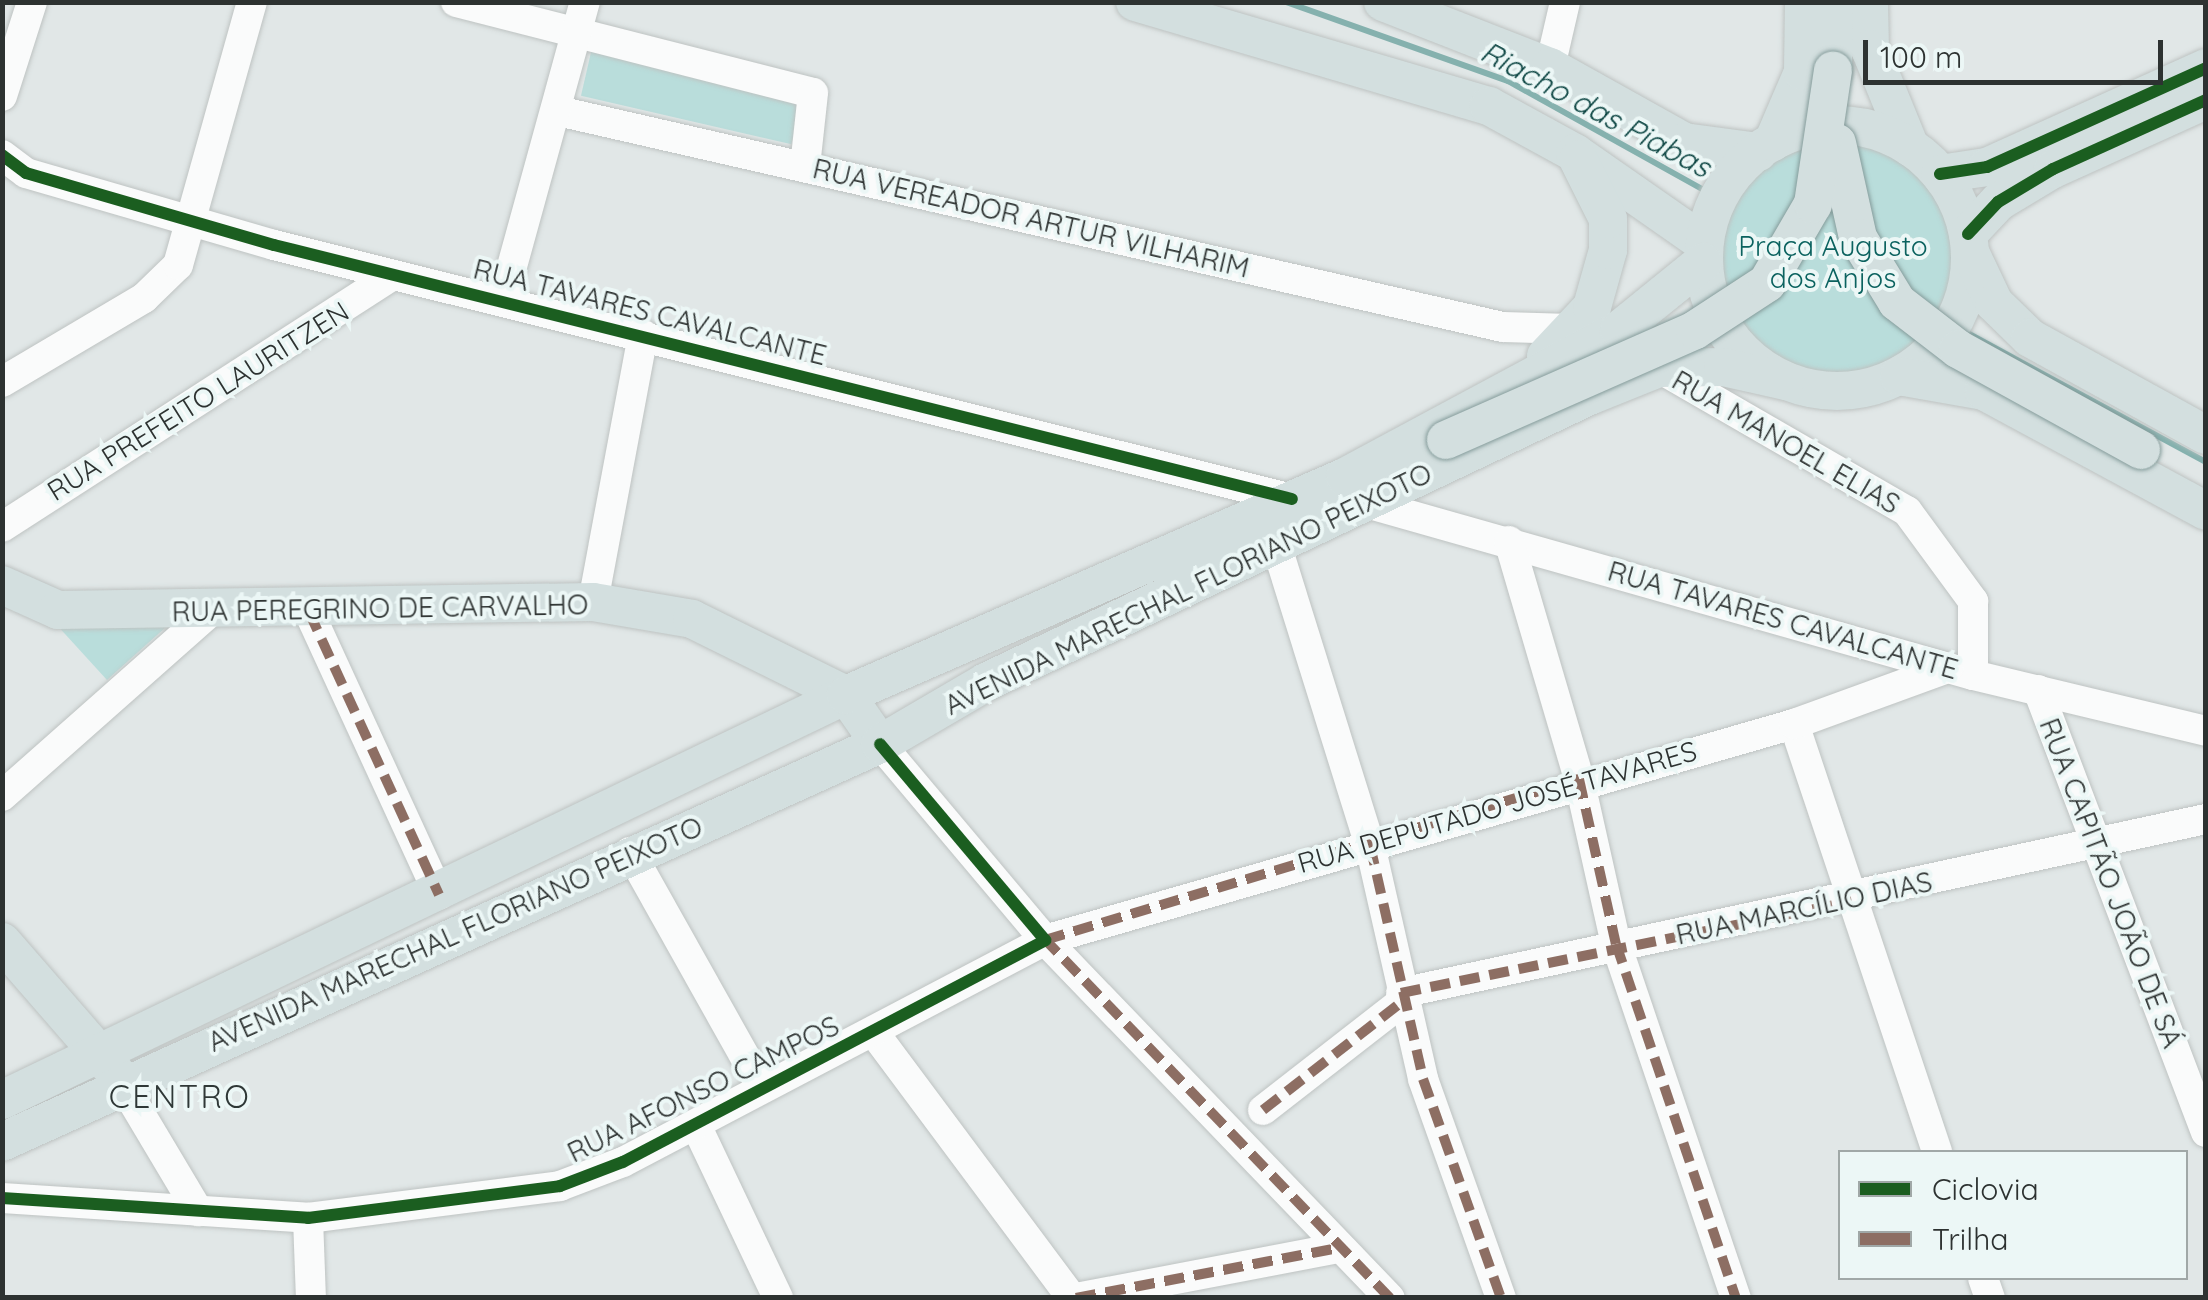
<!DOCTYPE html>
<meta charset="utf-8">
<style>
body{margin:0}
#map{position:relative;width:2208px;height:1300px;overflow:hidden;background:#e1e7e7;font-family:Quicksand,sans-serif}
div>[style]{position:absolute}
.green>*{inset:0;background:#b9dddb;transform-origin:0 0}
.round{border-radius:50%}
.stream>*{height:6px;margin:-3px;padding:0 3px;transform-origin:3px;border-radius:3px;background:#85b1ae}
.roads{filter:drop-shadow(0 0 2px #bec3c2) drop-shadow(0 0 2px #bec3c2)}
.minor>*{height:30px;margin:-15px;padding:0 15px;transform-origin:15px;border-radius:15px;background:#fafbfb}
.major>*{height:38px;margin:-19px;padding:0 19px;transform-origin:19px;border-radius:19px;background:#d3dfdf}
.major>.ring{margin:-19px;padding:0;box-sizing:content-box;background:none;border:38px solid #d3dfdf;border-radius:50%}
.bridges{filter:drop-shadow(0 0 2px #859c9b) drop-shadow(0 0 2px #859c9b)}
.major-bridge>*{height:38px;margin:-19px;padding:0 19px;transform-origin:19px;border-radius:19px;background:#d3dfdf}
.quiet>*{height:10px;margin-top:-5px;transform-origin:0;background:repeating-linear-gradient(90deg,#8d6e63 0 20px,transparent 0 30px)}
.cycleway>*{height:12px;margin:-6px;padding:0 6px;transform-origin:6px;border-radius:6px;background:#1b5e20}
span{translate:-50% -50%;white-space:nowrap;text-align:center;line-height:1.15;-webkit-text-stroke:8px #ecf7f6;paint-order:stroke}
.street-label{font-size:28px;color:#2d3231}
.park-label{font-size:28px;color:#0b625f}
.water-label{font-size:30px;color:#0d4643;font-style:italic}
.quarter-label{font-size:32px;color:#2f3837;letter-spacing:2.5px}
.frame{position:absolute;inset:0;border:5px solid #2d3231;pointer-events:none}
.legend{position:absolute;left:1838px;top:1150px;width:350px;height:130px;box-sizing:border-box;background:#ecf7f6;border:2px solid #a0a8a7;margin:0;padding:12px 18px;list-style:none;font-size:30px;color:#2d3231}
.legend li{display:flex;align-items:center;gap:20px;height:50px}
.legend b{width:50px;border:2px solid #a0a8a7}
.scale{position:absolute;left:1863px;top:40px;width:300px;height:45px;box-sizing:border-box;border:5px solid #2d3231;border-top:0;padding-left:12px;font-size:30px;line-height:35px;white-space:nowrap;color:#2d3231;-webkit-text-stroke:8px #ecf7f6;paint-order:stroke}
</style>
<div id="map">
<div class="green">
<div style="left:592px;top:48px;width:216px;height:49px;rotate:13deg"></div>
<div class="round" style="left:1713px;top:142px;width:240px;height:240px"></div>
<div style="clip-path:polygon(55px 623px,166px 627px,107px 680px)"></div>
</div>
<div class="stream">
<div style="left:1286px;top:2px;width:236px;rotate:19.6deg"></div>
<div style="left:1508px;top:81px;width:238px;rotate:29.1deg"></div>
<div style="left:1969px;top:334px;width:269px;rotate:28.4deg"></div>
</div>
<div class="roads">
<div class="minor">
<div style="left:456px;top:2px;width:368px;rotate:14.3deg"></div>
<div style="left:813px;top:93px;width:74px;rotate:96.2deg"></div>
<div style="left:1550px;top:67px;width:67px;rotate:-77deg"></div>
<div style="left:2px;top:96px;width:99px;rotate:-72.3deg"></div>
<div style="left:558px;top:111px;width:969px;rotate:12.88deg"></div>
<div style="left:1503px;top:327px;width:68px;rotate:1.7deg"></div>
<div style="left:2px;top:155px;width:30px;rotate:37deg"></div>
<div style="left:26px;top:173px;width:258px;rotate:16.2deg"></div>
<div style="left:274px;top:245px;width:1049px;rotate:14.01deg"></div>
<div style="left:503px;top:299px;width:308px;rotate:-74.6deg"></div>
<div style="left:1659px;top:368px;width:286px;rotate:30deg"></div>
<div style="left:1907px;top:511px;width:112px;rotate:53.7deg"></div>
<div style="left:1973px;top:601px;width:74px;rotate:90deg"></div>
<div style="left:2px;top:382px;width:165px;rotate:-30.6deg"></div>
<div style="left:144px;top:298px;width:47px;rotate:-44.1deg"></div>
<div style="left:178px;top:265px;width:273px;rotate:-74.3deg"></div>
<div style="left:1363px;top:502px;width:634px;rotate:15.83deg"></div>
<div style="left:1973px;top:675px;width:240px;rotate:13.5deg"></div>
<div style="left:2px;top:527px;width:465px;rotate:-32.8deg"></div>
<div style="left:1509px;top:541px;width:248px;rotate:73.6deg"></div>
<div style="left:1579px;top:779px;width:169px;rotate:77.4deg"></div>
<div style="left:1616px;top:944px;width:374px;rotate:71.3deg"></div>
<div style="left:1276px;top:544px;width:315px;rotate:72.7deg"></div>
<div style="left:1370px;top:845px;width:240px;rotate:77.2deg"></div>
<div style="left:1423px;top:1079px;width:232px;rotate:70.4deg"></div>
<div style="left:593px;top:602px;width:272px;rotate:-79.4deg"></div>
<div style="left:309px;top:612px;width:311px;rotate:65.3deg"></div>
<div style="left:2038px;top:690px;width:473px;rotate:69.2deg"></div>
<div style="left:1794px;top:724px;width:451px;rotate:71.5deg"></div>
<div style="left:880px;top:744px;width:256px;rotate:49.9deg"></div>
<div style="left:1045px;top:940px;width:497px;rotate:46.1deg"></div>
<div style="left:2px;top:796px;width:275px;rotate:-41.5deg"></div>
<div style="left:630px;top:852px;width:270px;rotate:60.7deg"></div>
<div style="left:1401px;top:993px;width:824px;rotate:-12.2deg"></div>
<div style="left:875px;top:1034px;width:329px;rotate:53.3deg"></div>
<div style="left:123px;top:1085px;width:147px;rotate:59.2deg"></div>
<div style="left:1263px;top:1110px;width:177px;rotate:-37.9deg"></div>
<div style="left:696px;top:1125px;width:191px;rotate:64.6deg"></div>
<div style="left:2px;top:1198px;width:307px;rotate:3.7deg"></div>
<div style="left:308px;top:1218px;width:254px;rotate:-7.2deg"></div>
<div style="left:560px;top:1186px;width:67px;rotate:-20.9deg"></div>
<div style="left:623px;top:1162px;width:477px;rotate:-27.7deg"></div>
<div style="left:1045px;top:940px;width:780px;rotate:-16.09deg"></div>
<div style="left:1794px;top:724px;width:164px;rotate:-20deg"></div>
<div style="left:308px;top:1218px;width:80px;rotate:87.9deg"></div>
<div style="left:1983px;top:1278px;width:21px;rotate:71deg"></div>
<div style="left:1076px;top:1298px;width:267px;rotate:-10.8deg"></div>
</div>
<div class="major">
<div style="left:1135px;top:2px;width:369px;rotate:16.4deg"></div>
<div style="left:1489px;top:106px;width:98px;rotate:28.7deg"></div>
<div style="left:1575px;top:153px;width:157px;rotate:34.9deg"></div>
<div style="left:1383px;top:2px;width:179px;rotate:21.3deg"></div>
<div style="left:1550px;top:67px;width:154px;rotate:29.2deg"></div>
<div style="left:1684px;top:142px;width:75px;rotate:7.7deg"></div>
<div style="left:1869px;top:2px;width:47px;rotate:88.8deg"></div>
<div style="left:1870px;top:49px;width:106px;rotate:67.8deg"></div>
<div style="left:1833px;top:70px;width:68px;rotate:-89.2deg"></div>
<div class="ring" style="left:1704px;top:125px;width:228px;height:228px"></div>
<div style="left:1773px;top:142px;width:76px;rotate:-66.8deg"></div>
<div style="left:1803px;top:72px;width:70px;rotate:-89.2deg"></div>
<div style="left:1940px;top:174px;width:48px;rotate:-8.5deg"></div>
<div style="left:1987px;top:167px;width:240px;rotate:-24.3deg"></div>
<div style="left:1968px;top:234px;width:44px;rotate:-46.8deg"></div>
<div style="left:1998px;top:202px;width:64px;rotate:-31deg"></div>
<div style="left:2053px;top:169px;width:168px;rotate:-24.3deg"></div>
<div style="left:1970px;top:252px;width:56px;rotate:64.8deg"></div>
<div style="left:1994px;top:303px;width:50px;rotate:44.2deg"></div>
<div style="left:2030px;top:338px;width:201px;rotate:28.9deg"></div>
<div style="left:1546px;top:356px;width:67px;rotate:-46.8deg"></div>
<div style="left:1592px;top:307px;width:59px;rotate:-74.3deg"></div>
<div style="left:1608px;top:250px;width:31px;rotate:-90deg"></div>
<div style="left:1608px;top:219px;width:67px;rotate:-116.6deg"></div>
<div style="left:1899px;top:376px;width:86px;rotate:10deg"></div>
<div style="left:1984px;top:391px;width:252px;rotate:28.4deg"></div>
<div style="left:2px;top:585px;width:61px;rotate:24.1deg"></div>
<div style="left:58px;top:610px;width:535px;rotate:-0.86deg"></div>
<div style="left:593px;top:602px;width:100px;rotate:9.7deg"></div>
<div style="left:692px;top:619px;width:172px;rotate:26.3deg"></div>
<div style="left:846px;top:695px;width:60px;rotate:55.2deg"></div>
<div style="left:2px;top:942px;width:172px;rotate:49deg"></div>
<div style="left:2px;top:1100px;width:936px;rotate:-25.63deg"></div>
<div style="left:846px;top:695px;width:545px;rotate:-23.6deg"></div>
<div style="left:1345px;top:477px;width:311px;rotate:-28.2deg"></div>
<div style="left:1619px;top:330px;width:108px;rotate:-39deg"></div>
<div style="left:2px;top:1142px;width:964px;rotate:-24.38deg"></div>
<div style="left:880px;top:744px;width:123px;rotate:-30.3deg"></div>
<div style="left:986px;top:682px;width:667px;rotate:-25.37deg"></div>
<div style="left:1589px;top:396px;width:75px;rotate:-21.8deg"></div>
<div style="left:1659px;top:368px;width:64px;rotate:-0.9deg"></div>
<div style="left:1723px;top:367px;width:64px;rotate:12.7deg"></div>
</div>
</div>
<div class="bridges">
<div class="major-bridge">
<div style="left:1837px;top:143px;width:97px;rotate:77.5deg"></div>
<div style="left:1858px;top:238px;width:75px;rotate:58.6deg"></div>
<div style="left:1897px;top:302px;width:77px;rotate:37.6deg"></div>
<div style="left:1958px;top:349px;width:209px;rotate:28.9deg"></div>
<div style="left:1446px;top:440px;width:272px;rotate:-23.8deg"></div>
<div style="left:1695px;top:330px;width:86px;rotate:-33.1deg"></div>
<div style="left:1767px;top:283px;width:91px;rotate:-59.8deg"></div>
<div style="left:1813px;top:204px;width:135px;rotate:-81.5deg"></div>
</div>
</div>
<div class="quiet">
<div style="left:309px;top:612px;width:311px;rotate:65.3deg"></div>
<div style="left:1370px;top:845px;width:240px;rotate:77.2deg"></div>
<div style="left:1423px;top:1079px;width:232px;rotate:70.4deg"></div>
<div style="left:1401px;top:993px;width:460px;rotate:-11.5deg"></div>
<div style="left:1263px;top:1110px;width:177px;rotate:-37.9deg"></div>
<div style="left:1076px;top:1298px;width:267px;rotate:-10.8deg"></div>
<div style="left:1390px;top:1298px;width:497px;rotate:-133.9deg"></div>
<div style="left:1045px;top:940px;width:558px;rotate:-16.78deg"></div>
<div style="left:1579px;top:779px;width:169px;rotate:77.4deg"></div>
<div style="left:1616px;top:944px;width:374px;rotate:71.3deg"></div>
</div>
<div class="cycleway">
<div style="left:2px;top:155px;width:30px;rotate:37deg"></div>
<div style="left:26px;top:173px;width:258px;rotate:16.2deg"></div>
<div style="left:274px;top:245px;width:1049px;rotate:14.01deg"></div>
<div style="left:1940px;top:174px;width:48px;rotate:-8.5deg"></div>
<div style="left:1987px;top:167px;width:240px;rotate:-24.3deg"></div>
<div style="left:1968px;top:234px;width:44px;rotate:-46.8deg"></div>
<div style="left:1998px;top:202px;width:64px;rotate:-31deg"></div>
<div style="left:2053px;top:169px;width:168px;rotate:-24.3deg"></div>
<div style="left:2px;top:1198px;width:307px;rotate:3.7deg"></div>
<div style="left:308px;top:1218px;width:254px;rotate:-7.2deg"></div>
<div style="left:560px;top:1186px;width:67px;rotate:-20.9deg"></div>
<div style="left:623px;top:1162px;width:477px;rotate:-27.7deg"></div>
<div style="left:1045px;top:940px;width:256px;rotate:-130.1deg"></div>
</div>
<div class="street-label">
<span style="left:1031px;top:218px;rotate:13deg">RUA VEREADOR ARTUR VILHARIM</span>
<span style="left:650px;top:312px;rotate:14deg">RUA TAVARES CAVALCANTE</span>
<span style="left:198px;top:401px;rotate:-32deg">RUA PREFEITO LAURITZEN</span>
<span style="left:1786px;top:442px;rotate:30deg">RUA MANOEL ELIAS</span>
<span style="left:1188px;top:589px;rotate:-26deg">AVENIDA MARECHAL FLORIANO PEIXOTO</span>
<span style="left:380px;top:608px;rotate:-1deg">RUA PEREGRINO DE CARVALHO</span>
<span style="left:1783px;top:620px;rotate:16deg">RUA TAVARES CAVALCANTE</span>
<span style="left:1497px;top:807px;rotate:-16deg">RUA DEPUTADO JOSÉ TAVARES</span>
<span style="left:2111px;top:883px;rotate:69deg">RUA CAPITÃO JOÃO DE SÁ</span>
<span style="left:1804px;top:908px;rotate:-12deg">RUA MARCÍLIO DIAS</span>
<span style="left:455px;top:934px;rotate:-24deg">AVENIDA MARECHAL FLORIANO PEIXOTO</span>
<span style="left:703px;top:1089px;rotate:-26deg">RUA AFONSO CAMPOS</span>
</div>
<div class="park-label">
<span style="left:1833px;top:262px">Praça Augusto<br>dos Anjos</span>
</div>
<div class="water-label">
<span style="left:1596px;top:109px;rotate:28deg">Riacho das Piabas</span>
</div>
<div class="quarter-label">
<span style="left:180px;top:1096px">CENTRO</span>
</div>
<div class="frame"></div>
<ul class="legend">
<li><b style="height:12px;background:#1b5e20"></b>Ciclovia</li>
<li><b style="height:12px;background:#8d6e63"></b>Trilha</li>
</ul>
<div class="scale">100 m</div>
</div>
